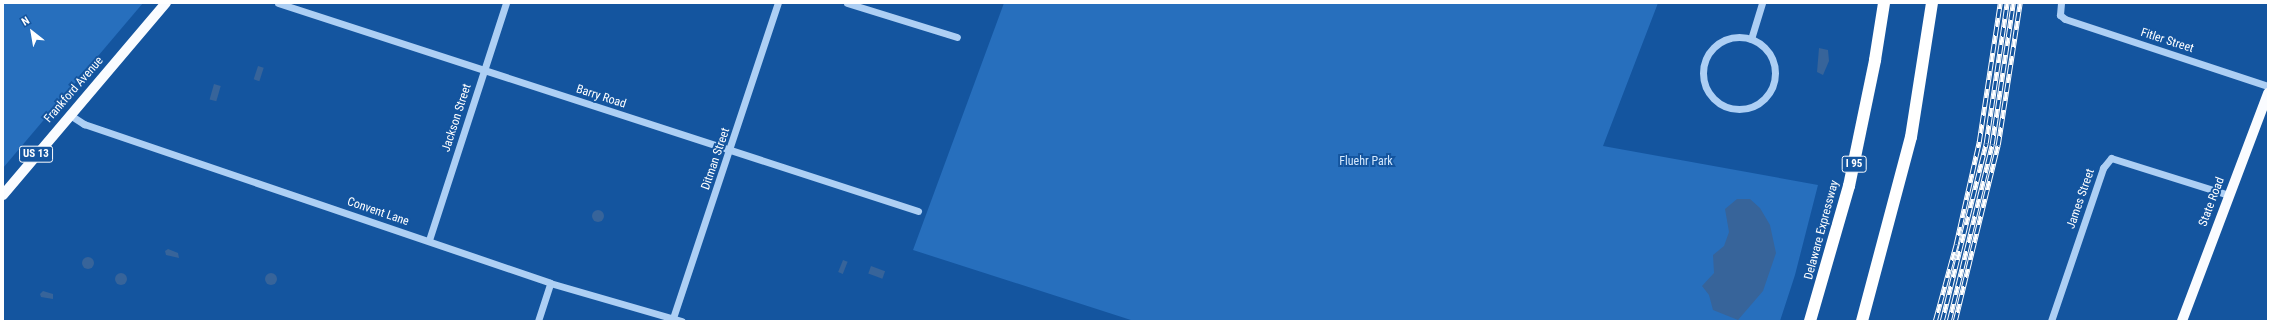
<!DOCTYPE html>
<style>
body{margin:0}
#map{position:relative;width:2271px;height:324px;overflow:hidden;background:#14559f;font-family:"Roboto Condensed",sans-serif}
div>[style]{position:absolute}
.green>*{inset:0;background:#276fbd}
.water>*{inset:0;background:#37649a;transform-origin:0 0}
.round{border-radius:50%}
.minor>*{height:7px;margin:-3.5px;padding:0 3.5px;transform-origin:3.5px;border-radius:3.5px;background:#adcff4}
.minor>.ring{margin:-3.5px;padding:0;box-sizing:content-box;background:none;border:7px solid #adcff4;border-radius:50%}
.major>*{height:10px;margin:-5px;padding:0 5px;transform-origin:5px;border-radius:5px;background:#fafcff}
.highway>*{height:12px;margin:-6px;padding:0 6px;transform-origin:6px;border-radius:6px;background:#fff}
.rail>*{height:4.5px;margin-top:-2.25px;transform-origin:0;background:repeating-linear-gradient(90deg,#14559f 0 9px,#fff 0 18px);box-sizing:border-box;border-block:1px solid #fff}
span{translate:-50% -50%;white-space:nowrap;text-align:center;line-height:1.15;-webkit-text-stroke:4px #14559f;paint-order:stroke}
.shield-label span{padding:1px 3px;background:#14559f;border:1px solid;border-radius:3px;-webkit-text-stroke-width:0}
.shield-label{font-size:11px;color:#fff;font-weight:700}
.street-label{font-size:12px;color:#fff}
.park-label{font-size:12px;color:#d5e9fd}
.frame{position:absolute;inset:0;border:4px solid #fff;pointer-events:none}
.north{position:absolute;left:12px;top:12px;width:40px;height:40px;-webkit-text-stroke:3px #14559f;paint-order:stroke;rotate:329deg;font-size:11px;font-weight:700;line-height:16px;text-align:center;color:#fff}
.north::after{content:'';display:block;margin:auto;width:14px;height:18px;background:#fff;clip-path:polygon(50% 0,100% 100%,50% 72%,0 100%)}
</style>
<div id="map">
<div class="green">
<div style="clip-path:polygon(3px 3px,143px 3px,3px 168px)"></div>
<div style="clip-path:polygon(1004px 3px,1658px 3px,1603px 146px,1818px 185px,1795px 275px,1780px 321px,1134px 321px,913px 250px)"></div>
</div>
<div class="water">
<div style="clip-path:polygon(1819px 48px,1828px 50px,1829px 61px,1823px 75px,1817px 72px)"></div>
<div style="left:258px;top:66px;width:6px;height:14px;rotate:18deg"></div>
<div style="left:214px;top:84px;width:7px;height:16px;rotate:16deg"></div>
<div style="clip-path:polygon(1737px 199px,1750px 199px,1760px 208px,1770px 225px,1776px 253px,1763px 291px,1738px 320px,1713px 310px,1709px 295px,1702px 286px,1714px 273px,1713px 255px,1724px 246px,1729px 232px,1725px 209px)"></div>
<div class="round" style="left:592px;top:210px;width:12px;height:12px"></div>
<div style="clip-path:polygon(168px 249px,178px 253px,179px 258px,166px 255px,165px 251px)"></div>
<div class="round" style="left:82px;top:257px;width:12px;height:12px"></div>
<div style="left:843px;top:260px;width:5px;height:13px;rotate:22deg"></div>
<div style="left:871px;top:266px;width:15px;height:8px;rotate:20deg"></div>
<div class="round" style="left:115px;top:273px;width:12px;height:12px"></div>
<div class="round" style="left:265px;top:273px;width:12px;height:12px"></div>
<div style="clip-path:polygon(43px 291px,53px 294px,53px 299px,41px 297px,40px 294px)"></div>
</div>
<div class="minor">
<div style="left:278px;top:3px;width:673px;rotate:18deg"></div>
<div style="left:847px;top:3px;width:115px;rotate:17.2deg"></div>
<div style="left:2061px;top:3px;width:12px;rotate:95deg"></div>
<div style="left:2060px;top:15px;width:6px;rotate:39deg"></div>
<div style="left:2065px;top:19px;width:214px;rotate:18.3deg"></div>
<div class="ring" style="left:1703px;top:37px;width:65px;height:65px"></div>
<div style="left:1751px;top:39px;width:38px;rotate:-73deg"></div>
<div style="left:70px;top:115px;width:17px;rotate:33deg"></div>
<div style="left:84px;top:124px;width:492px;rotate:18.8deg"></div>
<div style="left:550px;top:283px;width:137px;rotate:16.1deg"></div>
<div style="left:429px;top:240px;width:249px;rotate:-72deg"></div>
<div style="left:538px;top:321px;width:40px;rotate:-72deg"></div>
<div style="left:672px;top:321px;width:335px;rotate:-71.6deg"></div>
<div style="left:2051px;top:321px;width:162px;rotate:-71.2deg"></div>
<div style="left:2103px;top:168px;width:13px;rotate:-51deg"></div>
<div style="left:2111px;top:158px;width:124px;rotate:17.4deg"></div>
</div>
<div class="major">
<div style="left:3px;top:195px;width:252px;rotate:-49.7deg"></div>
<div style="left:2182px;top:321px;width:244px;rotate:-69.3deg"></div>
</div>
<div class="highway">
<div style="left:1810px;top:321px;width:141px;rotate:-73.9deg"></div>
<div style="left:1849px;top:186px;width:129px;rotate:-78.3deg"></div>
<div style="left:1875px;top:60px;width:58px;rotate:-81deg"></div>
<div style="left:1862px;top:321px;width:190px;rotate:-75.1deg"></div>
<div style="left:1911px;top:137px;width:136px;rotate:-81.1deg"></div>
</div>
<div class="rail">
<div style="left:1935px;top:321px;width:80px;rotate:-74.7deg"></div>
<div style="left:1956px;top:244px;width:105px;rotate:-77.3deg"></div>
<div style="left:1979px;top:142px;width:141px;rotate:-81.4deg"></div>
<div style="left:1942px;top:321px;width:183px;rotate:-76.1deg"></div>
<div style="left:1986px;top:143px;width:142px;rotate:-81.5deg"></div>
<div style="left:1949px;top:321px;width:182px;rotate:-76.3deg"></div>
<div style="left:1992px;top:144px;width:143px;rotate:-81.5deg"></div>
<div style="left:1955px;top:321px;width:181px;rotate:-76.3deg"></div>
<div style="left:1998px;top:145px;width:144px;rotate:-81.2deg"></div>
</div>
<div class="shield-label">
<span style="left:36px;top:154px">US 13</span>
<span style="left:1854px;top:164px">I 95</span>
</div>
<div class="street-label">
<span style="left:2167px;top:41px;rotate:18deg">Fitler Street</span>
<span style="left:74px;top:90px;rotate:-49deg">Frankford Avenue</span>
<span style="left:601px;top:97px;rotate:18deg">Barry Road</span>
<span style="left:457px;top:118px;rotate:-72deg">Jackson Street</span>
<span style="left:716px;top:159px;rotate:-71deg">Ditman Street</span>
<span style="left:2081px;top:199px;rotate:-71deg">James Street</span>
<span style="left:2212px;top:202px;rotate:-69deg">State Road</span>
<span style="left:378px;top:212px;rotate:19deg">Convent Lane</span>
<span style="left:1822px;top:230px;rotate:-75deg">Delaware Expressway</span>
</div>
<div class="park-label">
<span style="left:1366px;top:162px">Fluehr Park</span>
</div>
<div class="frame"></div>
<div class="north">N</div>
</div>
